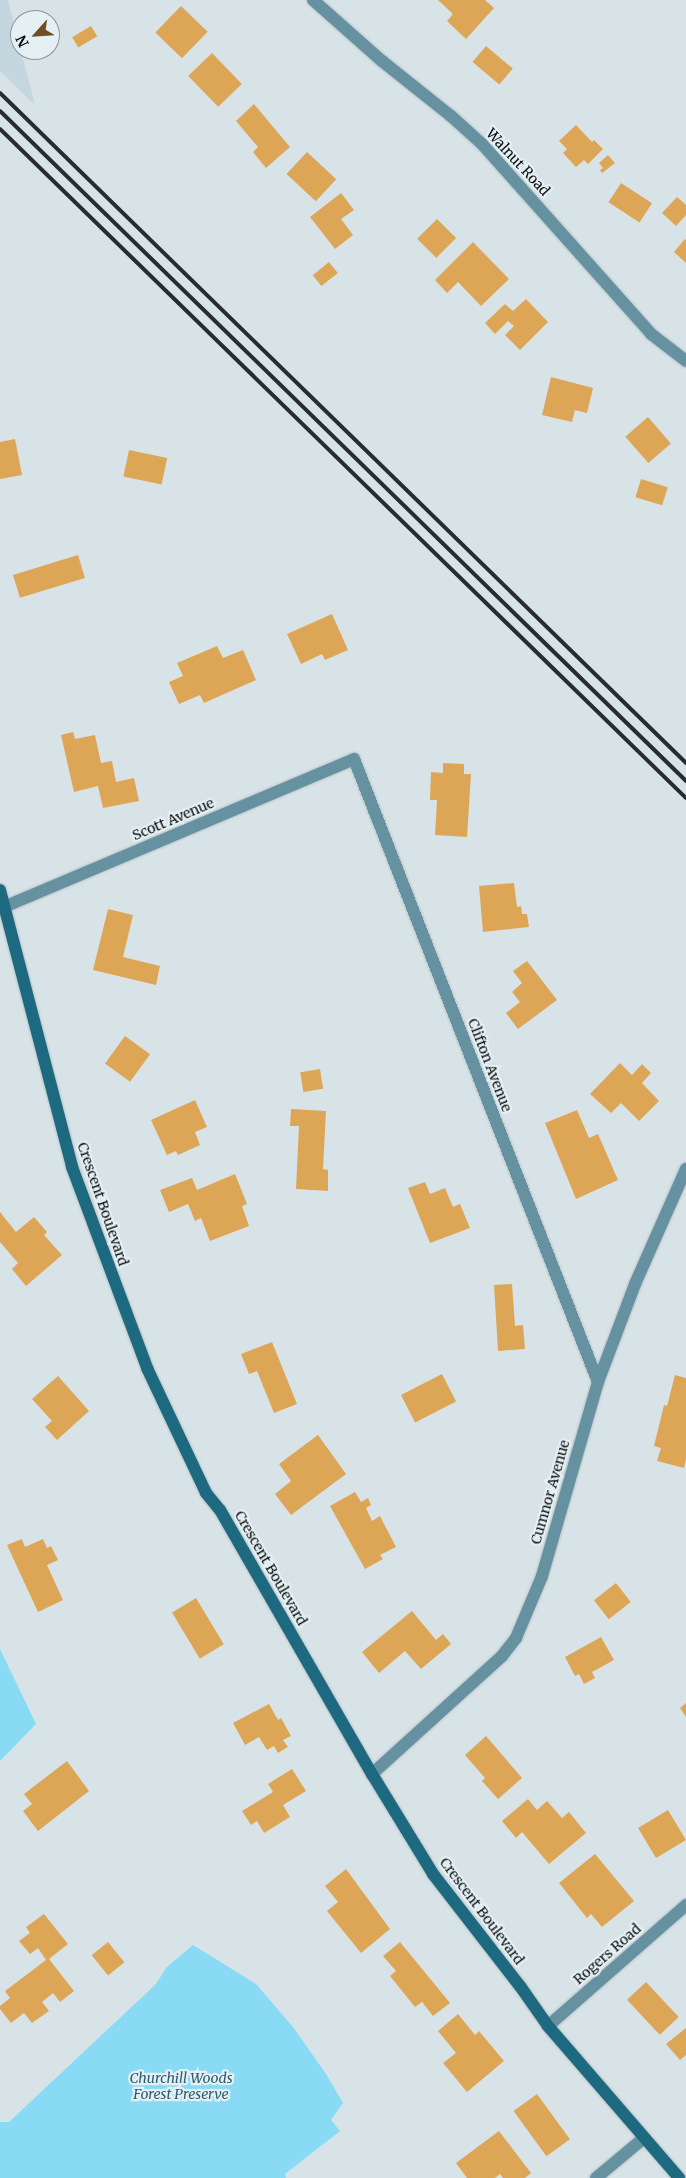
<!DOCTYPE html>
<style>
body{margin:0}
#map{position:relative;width:686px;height:2178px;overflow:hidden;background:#d8e3e7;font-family:Merriweather,serif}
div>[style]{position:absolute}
.built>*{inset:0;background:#c4d7de}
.green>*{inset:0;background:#89daf4}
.building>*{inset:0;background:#dda656;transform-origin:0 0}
.roads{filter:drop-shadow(0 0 1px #b7c1c5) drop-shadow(0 0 1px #b7c1c5)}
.street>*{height:12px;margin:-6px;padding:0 6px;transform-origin:6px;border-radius:6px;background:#6591a0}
.secondary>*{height:12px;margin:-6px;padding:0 6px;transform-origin:6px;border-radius:6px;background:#1d6a80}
.rail>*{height:4px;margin:-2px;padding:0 2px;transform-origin:2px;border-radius:2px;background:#282c2e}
span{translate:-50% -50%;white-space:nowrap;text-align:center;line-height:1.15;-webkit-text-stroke:4.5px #e5f0f4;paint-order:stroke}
.street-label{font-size:14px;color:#0b0e10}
.park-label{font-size:14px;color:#2c5d6d;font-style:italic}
.north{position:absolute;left:10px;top:10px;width:50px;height:50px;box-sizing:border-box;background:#e5f0f4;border:1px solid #8e9699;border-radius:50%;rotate:244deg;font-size:14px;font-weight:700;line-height:20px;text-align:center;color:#0b0e10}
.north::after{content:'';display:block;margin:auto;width:18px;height:22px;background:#6d4f23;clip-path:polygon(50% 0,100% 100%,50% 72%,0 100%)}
</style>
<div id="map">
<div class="built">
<div style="clip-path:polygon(0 0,8px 0,35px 105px,0 71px)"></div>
</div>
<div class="green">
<div style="clip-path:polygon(0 1649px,36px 1724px,0 1761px)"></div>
<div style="clip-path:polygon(193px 1945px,256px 1984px,293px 2027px,326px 2074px,343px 2103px,331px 2120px,340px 2131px,285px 2174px,286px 2178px,0 2178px,0 2122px,9px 2122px,156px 1984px,166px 1968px)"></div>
</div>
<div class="building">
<div style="clip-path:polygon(438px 0,485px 0,494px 8px,466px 39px,447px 21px,453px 14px)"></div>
<div style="left:181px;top:6px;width:37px;height:37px;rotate:44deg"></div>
<div style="left:91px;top:26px;width:12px;height:22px;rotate:59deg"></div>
<div style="left:486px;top:46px;width:35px;height:21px;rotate:40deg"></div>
<div style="left:212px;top:53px;width:43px;height:33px;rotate:46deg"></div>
<div style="clip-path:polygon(254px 104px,290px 147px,266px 168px,253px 152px,258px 147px,236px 121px)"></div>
<div style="clip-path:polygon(576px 125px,592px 142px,594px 140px,603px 149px,588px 164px,584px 160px,576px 167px,563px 153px,567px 149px,559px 141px)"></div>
<div style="left:307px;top:152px;width:40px;height:30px;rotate:43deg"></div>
<div style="clip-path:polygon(608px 155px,615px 163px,602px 173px,600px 170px,603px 168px,599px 163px)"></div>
<div style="left:621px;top:183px;width:37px;height:23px;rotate:33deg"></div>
<div style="clip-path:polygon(341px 193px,354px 210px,341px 219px,353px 235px,335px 249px,310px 217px)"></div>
<div style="clip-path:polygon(677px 197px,686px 205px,686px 215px,676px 226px,662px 213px)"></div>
<div style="left:437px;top:219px;width:27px;height:28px;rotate:45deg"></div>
<div style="clip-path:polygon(685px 239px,686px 240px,686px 263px,674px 252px)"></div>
<div style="clip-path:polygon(473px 242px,509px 279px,481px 306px,458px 282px,447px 293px,435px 280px)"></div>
<div style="left:329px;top:262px;width:14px;height:21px;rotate:51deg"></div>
<div style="clip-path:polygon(526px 299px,548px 322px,520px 350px,505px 335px,514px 326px,508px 321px,495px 334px,485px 323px,505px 304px,513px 311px)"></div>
<div style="clip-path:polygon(551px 377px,593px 388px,587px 413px,575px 410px,572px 422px,542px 415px)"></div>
<div style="left:648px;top:417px;width:35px;height:30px;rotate:49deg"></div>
<div style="clip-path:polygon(15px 439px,22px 475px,0 479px,0 442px)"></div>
<div style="left:129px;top:450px;width:39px;height:27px;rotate:12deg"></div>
<div style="left:641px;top:479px;width:28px;height:19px;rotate:17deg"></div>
<div style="left:78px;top:555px;width:24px;height:68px;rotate:73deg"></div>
<div style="clip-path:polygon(332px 614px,348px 650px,325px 660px,322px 654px,301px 664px,287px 634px)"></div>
<div style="clip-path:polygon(217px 646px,223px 658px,243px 650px,256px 680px,204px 703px,200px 695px,179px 704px,169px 682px,183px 676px,177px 663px)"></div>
<div style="clip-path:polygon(73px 732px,75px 739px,95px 735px,101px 763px,112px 761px,116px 782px,134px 778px,139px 801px,103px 808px,98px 786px,74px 792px,61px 735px)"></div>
<div style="clip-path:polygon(443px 763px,464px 764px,464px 774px,471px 774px,467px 837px,435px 835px,437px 800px,430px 800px,431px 772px,443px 773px)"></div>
<div style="clip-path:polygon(514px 883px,517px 907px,521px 906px,522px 914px,527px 914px,529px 927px,483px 932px,479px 886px)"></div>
<div style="clip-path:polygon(108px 909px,133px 915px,123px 957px,160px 966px,156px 985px,93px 970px)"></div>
<div style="clip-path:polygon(527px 961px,557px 1000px,518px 1029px,506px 1013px,520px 1002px,512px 992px,522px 983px,513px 971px)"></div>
<div style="left:125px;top:1036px;width:31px;height:34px;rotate:36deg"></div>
<div style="clip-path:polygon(620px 1063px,632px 1075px,642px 1064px,651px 1073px,642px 1083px,659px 1101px,639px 1121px,621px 1103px,611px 1113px,590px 1094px)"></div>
<div style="left:320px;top:1069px;width:20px;height:20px;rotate:81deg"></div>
<div style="clip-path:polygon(195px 1100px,207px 1127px,195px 1132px,200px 1145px,178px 1155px,176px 1151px,167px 1155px,151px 1120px)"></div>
<div style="clip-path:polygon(291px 1109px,326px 1111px,323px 1169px,328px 1170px,328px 1191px,296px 1189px,299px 1126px,290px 1126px)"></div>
<div style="clip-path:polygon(577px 1110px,589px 1138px,598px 1134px,618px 1180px,576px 1199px,545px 1123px)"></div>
<div style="clip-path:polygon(235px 1174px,247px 1204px,242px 1206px,249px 1226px,210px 1241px,201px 1218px,195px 1221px,188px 1204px,169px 1212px,160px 1190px,192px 1178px,197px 1190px)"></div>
<div style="clip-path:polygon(425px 1182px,430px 1194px,445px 1188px,453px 1207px,460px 1204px,470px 1228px,430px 1243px,408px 1188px)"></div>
<div style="clip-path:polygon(0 1212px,16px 1232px,34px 1217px,47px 1232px,44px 1235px,62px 1255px,26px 1286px,12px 1269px,18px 1263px,0 1242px)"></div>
<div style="clip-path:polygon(512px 1284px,515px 1326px,523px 1325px,525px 1349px,498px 1351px,494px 1285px)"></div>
<div style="clip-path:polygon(272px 1342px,297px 1404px,274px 1413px,257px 1371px,249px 1374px,241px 1354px)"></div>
<div style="left:442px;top:1374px;width:31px;height:46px;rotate:63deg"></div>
<div style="clip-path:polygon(675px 1375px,686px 1378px,686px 1459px,684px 1468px,657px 1461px,661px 1448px,654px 1446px,664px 1405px,667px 1406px)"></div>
<div style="clip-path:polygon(58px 1376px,89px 1411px,57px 1440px,45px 1427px,52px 1421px,32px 1399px)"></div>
<div style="clip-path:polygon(318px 1435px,346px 1474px,291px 1515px,275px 1494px,291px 1481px,279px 1464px)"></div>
<div style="clip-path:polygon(355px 1492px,361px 1502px,368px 1498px,371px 1505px,366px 1508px,372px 1521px,380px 1516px,396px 1547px,380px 1555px,383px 1559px,365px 1569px,330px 1506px)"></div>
<div style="clip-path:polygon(22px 1539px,25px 1547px,43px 1539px,47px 1548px,51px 1546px,58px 1560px,47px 1565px,63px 1600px,38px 1612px,7px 1545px)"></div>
<div style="left:616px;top:1583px;width:24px;height:28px;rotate:52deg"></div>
<div style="left:196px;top:1598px;width:54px;height:28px;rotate:59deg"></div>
<div style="clip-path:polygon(412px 1611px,436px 1640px,443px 1634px,451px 1644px,421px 1669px,405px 1651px,379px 1673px,362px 1652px)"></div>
<div style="clip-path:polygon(601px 1637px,614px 1660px,592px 1672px,595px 1678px,584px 1684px,579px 1674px,575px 1676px,565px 1657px)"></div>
<div style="clip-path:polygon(686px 1703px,686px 1717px,680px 1708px)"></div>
<div style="clip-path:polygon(269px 1704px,278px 1720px,281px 1718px,291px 1736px,283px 1740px,288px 1747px,278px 1753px,274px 1746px,267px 1750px,259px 1737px,245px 1745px,233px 1723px)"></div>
<div style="clip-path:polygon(486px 1736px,522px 1778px,498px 1799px,482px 1781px,485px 1778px,465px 1755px)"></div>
<div style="clip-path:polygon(67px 1761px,89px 1791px,38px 1831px,23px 1811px,32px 1804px,24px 1794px)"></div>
<div style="clip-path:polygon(292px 1769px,306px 1791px,283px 1805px,290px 1817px,264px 1833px,257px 1821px,251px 1825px,242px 1811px,273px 1792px,268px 1784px)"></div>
<div style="clip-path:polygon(528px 1799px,537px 1810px,547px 1801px,562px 1818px,569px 1812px,586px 1833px,549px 1864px,522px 1832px,516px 1838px,502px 1821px)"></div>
<div style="left:668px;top:1810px;width:35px;height:35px;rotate:59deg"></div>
<div style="clip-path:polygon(595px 1854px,634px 1901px,602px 1927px,591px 1914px,587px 1918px,559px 1883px)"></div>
<div style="clip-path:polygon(346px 1869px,390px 1929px,361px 1953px,327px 1911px,338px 1902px,325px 1886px)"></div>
<div style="clip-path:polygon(44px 1914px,68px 1944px,49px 1959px,74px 1991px,60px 2002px,53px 1993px,42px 2002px,49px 2011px,32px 2023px,24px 2013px,11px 2023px,0 2009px,0 2006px,10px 1998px,5px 1991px,46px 1960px,38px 1948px,30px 1954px,19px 1941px,30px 1933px,26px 1927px)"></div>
<div style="left:108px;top:1942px;width:26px;height:21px;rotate:51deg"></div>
<div style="clip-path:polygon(400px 1942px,450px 2003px,433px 2016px,422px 2002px,415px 2007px,390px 1976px,396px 1971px,383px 1956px)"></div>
<div style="left:646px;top:1982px;width:48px;height:26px;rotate:47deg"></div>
<div style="clip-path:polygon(458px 2014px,475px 2035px,479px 2031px,504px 2061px,467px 2092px,443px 2063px,456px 2053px,438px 2031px)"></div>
<div style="clip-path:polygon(686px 2028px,686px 2055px,680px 2060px,666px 2044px)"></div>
<div style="left:537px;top:2094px;width:56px;height:29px;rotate:54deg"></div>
<div style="clip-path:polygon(499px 2131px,531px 2173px,525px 2178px,503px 2178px,500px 2174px,495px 2178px,467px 2178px,456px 2163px)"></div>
</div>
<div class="roads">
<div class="street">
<div style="left:313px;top:0;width:92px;rotate:41.5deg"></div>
<div style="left:382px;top:61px;width:88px;rotate:38.6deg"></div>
<div style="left:451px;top:116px;width:42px;rotate:42.1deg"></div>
<div style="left:482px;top:144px;width:254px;rotate:48.3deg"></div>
<div style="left:651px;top:334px;width:44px;rotate:37.6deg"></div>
<div style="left:4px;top:907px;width:380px;rotate:-22.9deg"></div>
<div style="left:354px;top:759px;width:669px;rotate:68.61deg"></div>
<div style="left:372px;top:1774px;width:176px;rotate:-42.2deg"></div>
<div style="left:502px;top:1656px;width:23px;rotate:-52deg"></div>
<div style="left:516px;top:1638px;width:67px;rotate:-67.2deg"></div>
<div style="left:542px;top:1576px;width:202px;rotate:-73.9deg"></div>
<div style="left:598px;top:1382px;width:105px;rotate:-69.3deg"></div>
<div style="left:635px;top:1284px;width:126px;rotate:-66.1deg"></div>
<div style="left:548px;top:2026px;width:184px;rotate:-41.2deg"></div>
<div style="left:596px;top:2178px;width:62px;rotate:-39.8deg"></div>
</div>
<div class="secondary">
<div style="left:0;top:890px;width:286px;rotate:75.4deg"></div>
<div style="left:72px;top:1167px;width:215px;rotate:69.5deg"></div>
<div style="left:147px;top:1368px;width:138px;rotate:64.7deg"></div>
<div style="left:206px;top:1493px;width:22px;rotate:51deg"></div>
<div style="left:220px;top:1510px;width:305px;rotate:60.1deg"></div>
<div style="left:372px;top:1774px;width:117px;rotate:58.6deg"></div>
<div style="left:433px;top:1874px;width:142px;rotate:52.2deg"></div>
<div style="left:520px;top:1986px;width:49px;rotate:55deg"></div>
<div style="left:548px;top:2026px;width:201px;rotate:49.2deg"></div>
</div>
</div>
<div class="rail">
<div style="left:0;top:93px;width:959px;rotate:44.32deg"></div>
<div style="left:0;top:111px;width:959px;rotate:44.32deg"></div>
<div style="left:0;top:129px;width:958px;rotate:44.28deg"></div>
</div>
<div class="street-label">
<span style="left:518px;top:162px;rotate:47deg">Walnut Road</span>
<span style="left:173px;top:819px;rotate:-23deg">Scott Avenue</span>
<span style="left:490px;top:1065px;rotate:69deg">Clifton Avenue</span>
<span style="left:103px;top:1204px;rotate:71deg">Crescent Boulevard</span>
<span style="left:550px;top:1492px;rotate:-74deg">Cumnor Avenue</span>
<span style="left:271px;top:1568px;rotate:60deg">Crescent Boulevard</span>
<span style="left:482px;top:1911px;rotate:53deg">Crescent Boulevard</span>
<span style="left:607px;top:1954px;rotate:-41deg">Rogers Road</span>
</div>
<div class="park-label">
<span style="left:181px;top:2086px">Churchill Woods<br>Forest Preserve</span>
</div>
<div class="north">N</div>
</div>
